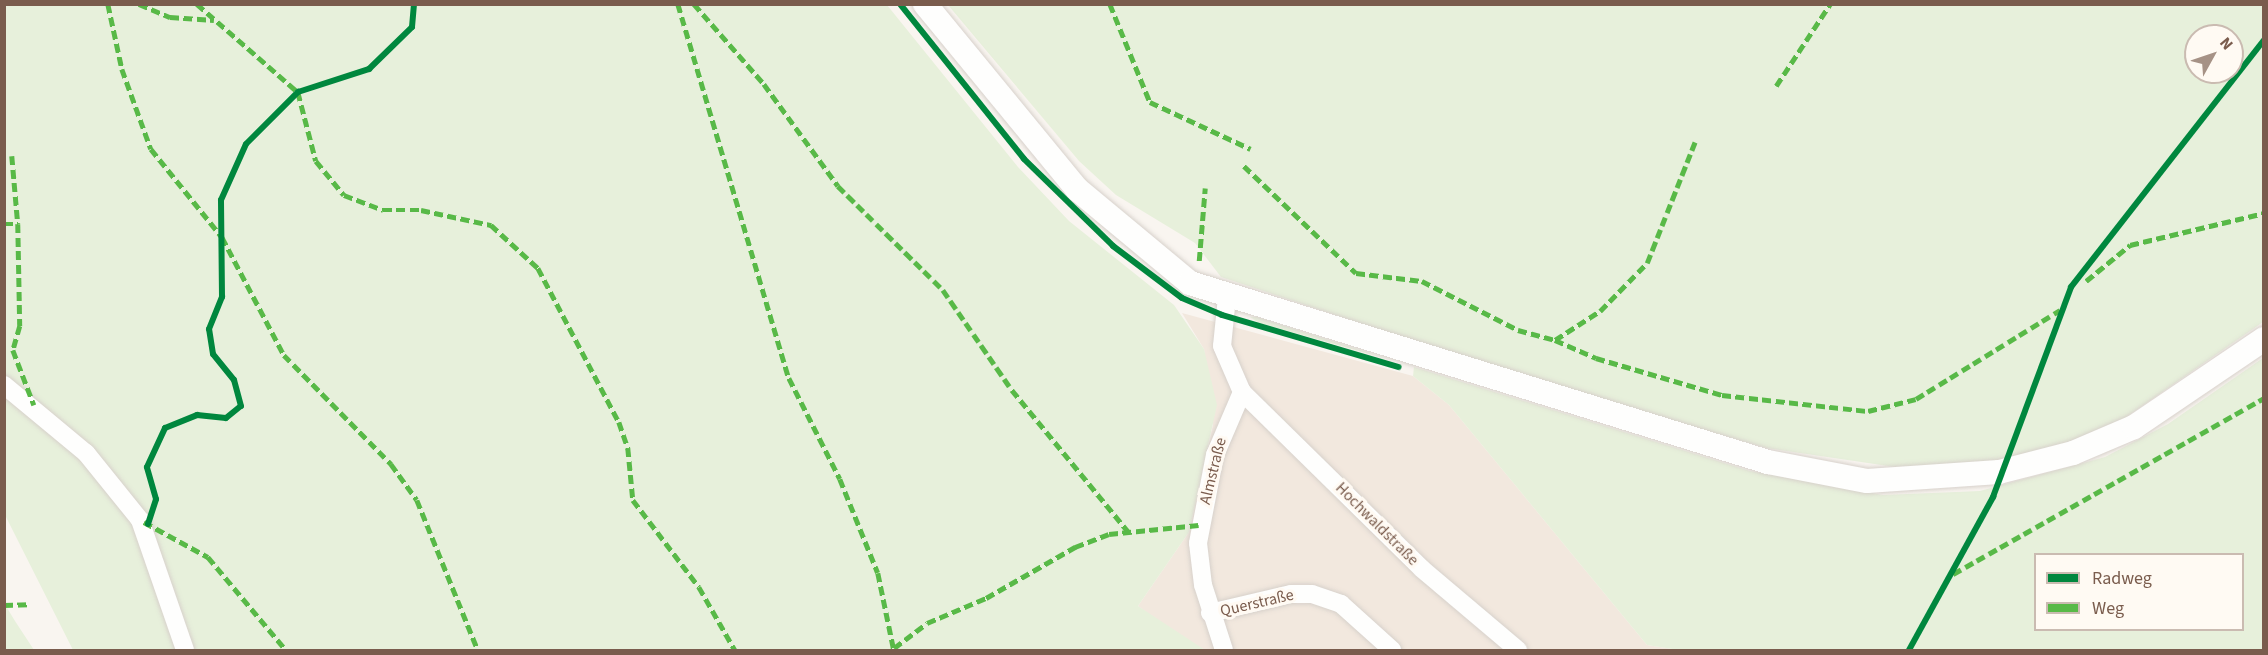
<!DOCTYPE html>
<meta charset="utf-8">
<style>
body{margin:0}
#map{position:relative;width:2268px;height:655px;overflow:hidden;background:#f9f5f0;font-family:"Source Sans 3",sans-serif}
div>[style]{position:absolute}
.residential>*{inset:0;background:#f2e8de}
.green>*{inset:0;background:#e7f0db}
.roads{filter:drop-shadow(0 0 2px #d7d1cb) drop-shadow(0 0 2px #d7d1cb)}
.street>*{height:18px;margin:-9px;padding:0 9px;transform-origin:9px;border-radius:9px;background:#fefefd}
.secondary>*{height:24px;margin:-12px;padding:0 12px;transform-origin:12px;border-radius:12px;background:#fefefd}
.quiet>*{height:4.5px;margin-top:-2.25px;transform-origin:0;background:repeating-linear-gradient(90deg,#58b947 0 9px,transparent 0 13.5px)}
.cycleway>*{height:6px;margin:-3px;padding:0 3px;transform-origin:3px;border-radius:3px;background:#00873e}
span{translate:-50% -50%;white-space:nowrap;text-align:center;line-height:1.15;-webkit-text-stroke:6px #fffaf3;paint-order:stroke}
.street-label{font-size:16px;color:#7a5c4d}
.frame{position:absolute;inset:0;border:6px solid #7a5c4d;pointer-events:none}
.legend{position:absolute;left:2034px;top:553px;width:210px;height:78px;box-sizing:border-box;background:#fffaf3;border:2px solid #cabbb1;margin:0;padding:8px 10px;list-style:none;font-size:18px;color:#7a5c4d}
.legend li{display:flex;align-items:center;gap:12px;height:30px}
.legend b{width:30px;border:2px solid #cabbb1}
.north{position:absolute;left:2184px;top:24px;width:60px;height:60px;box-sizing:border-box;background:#fffaf3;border:2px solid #cabbb1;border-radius:50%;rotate:50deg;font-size:16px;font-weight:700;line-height:24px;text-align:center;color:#7a5c4d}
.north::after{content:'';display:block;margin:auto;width:21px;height:27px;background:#a69286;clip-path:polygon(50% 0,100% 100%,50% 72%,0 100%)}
</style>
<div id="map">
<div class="residential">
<div style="clip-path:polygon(1182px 313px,1413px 376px,1449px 405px,1647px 645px,1679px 650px,1205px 650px,1179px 636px,1138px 606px,1189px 532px,1213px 425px,1204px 349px)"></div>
</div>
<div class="green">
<div style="clip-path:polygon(4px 5px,887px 5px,1018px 167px,1069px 221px,1174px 305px,1204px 349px,1217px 405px,1189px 532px,1138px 606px,1205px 650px,73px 650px,5px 515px)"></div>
<div style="clip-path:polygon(evenodd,948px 5px,2263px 5px,2263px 322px,2119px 422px,2043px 452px,1988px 463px,1895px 467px,1767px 448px,1539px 382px,1221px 277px,1195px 243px,1116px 195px,1079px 161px,948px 5px,2196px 36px,2232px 36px,2232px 72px,2196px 72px,2196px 36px)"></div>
<div style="clip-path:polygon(1250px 317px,1257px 317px,1391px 360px,1259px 323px)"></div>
<div style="clip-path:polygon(evenodd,2263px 358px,2263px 650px,1679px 650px,1647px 645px,1449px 405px,1413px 376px,1414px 367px,1750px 471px,1883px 495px,1980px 491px,2105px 457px,2168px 424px,2263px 358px,2036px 554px,2242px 554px,2242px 630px,2036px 630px,2036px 554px)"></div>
<div style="clip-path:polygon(4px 603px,15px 621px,34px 650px,5px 650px)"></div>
</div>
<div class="roads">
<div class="street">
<div style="left:1227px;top:297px;width:49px;rotate:95.8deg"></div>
<div style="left:1222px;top:346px;width:50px;rotate:66.5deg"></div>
<div style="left:1242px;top:392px;width:252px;rotate:44.5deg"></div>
<div style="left:1422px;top:569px;width:126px;rotate:40.2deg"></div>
<div style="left:4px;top:385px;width:107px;rotate:39.7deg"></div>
<div style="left:86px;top:453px;width:86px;rotate:51.1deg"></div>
<div style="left:140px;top:520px;width:138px;rotate:70.9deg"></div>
<div style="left:1210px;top:613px;width:83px;rotate:-13.2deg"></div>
<div style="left:1291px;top:594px;width:21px"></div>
<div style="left:1312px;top:594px;width:31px;rotate:19deg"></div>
<div style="left:1341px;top:604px;width:69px;rotate:42deg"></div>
<div style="left:1224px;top:650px;width:68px;rotate:-107.9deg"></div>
<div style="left:1203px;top:585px;width:42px;rotate:-96.8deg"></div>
<div style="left:1198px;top:543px;width:90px;rotate:-79.1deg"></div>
<div style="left:1215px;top:455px;width:69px;rotate:-66.8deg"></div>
</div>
<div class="secondary">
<div style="left:925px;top:4px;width:241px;rotate:50.6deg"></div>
<div style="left:1078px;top:190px;width:146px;rotate:39.7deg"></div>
<div style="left:1190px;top:283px;width:605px;rotate:17.21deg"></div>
<div style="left:1768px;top:462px;width:101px;rotate:10.9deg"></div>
<div style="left:1867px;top:481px;width:132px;rotate:-3.9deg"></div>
<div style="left:1999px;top:472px;width:76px;rotate:-14.4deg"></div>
<div style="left:2073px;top:453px;width:66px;rotate:-23.1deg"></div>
<div style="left:2134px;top:427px;width:157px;rotate:-34.1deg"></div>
</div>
</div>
<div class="quiet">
<div style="left:108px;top:4px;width:66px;rotate:77.8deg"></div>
<div style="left:122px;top:69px;width:85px;rotate:70.1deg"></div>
<div style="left:151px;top:149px;width:113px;rotate:51.1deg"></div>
<div style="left:222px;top:237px;width:133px;rotate:62.3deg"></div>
<div style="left:284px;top:355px;width:153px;rotate:45.5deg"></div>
<div style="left:391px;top:464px;width:44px;rotate:54.2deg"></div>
<div style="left:417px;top:500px;width:162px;rotate:67.9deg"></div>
<div style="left:139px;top:4px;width:34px;rotate:23deg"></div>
<div style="left:170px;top:17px;width:44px;rotate:3.9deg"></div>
<div style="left:197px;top:4px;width:134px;rotate:41.1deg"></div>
<div style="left:298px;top:92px;width:71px;rotate:75.4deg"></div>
<div style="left:316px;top:161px;width:44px;rotate:50.5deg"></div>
<div style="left:344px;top:195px;width:42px;rotate:21deg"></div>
<div style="left:383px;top:210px;width:38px"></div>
<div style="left:421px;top:210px;width:72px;rotate:12.1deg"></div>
<div style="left:491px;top:225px;width:64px;rotate:42.5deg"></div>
<div style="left:538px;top:268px;width:174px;rotate:62.3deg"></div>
<div style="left:619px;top:422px;width:28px;rotate:71deg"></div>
<div style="left:628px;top:448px;width:52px;rotate:84.5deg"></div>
<div style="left:633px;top:500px;width:109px;rotate:52.8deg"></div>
<div style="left:699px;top:587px;width:73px;rotate:60.3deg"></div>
<div style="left:678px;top:4px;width:390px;rotate:73.5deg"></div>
<div style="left:789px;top:378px;width:113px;rotate:63.2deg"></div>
<div style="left:840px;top:479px;width:101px;rotate:68deg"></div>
<div style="left:878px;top:573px;width:79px;rotate:78.3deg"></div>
<div style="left:694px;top:4px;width:106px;rotate:48.8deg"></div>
<div style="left:764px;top:84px;width:126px;rotate:54deg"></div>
<div style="left:838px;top:186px;width:148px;rotate:44.7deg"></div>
<div style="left:943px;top:290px;width:121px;rotate:55.4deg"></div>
<div style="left:1012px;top:390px;width:183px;rotate:50.6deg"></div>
<div style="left:1110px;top:4px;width:106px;rotate:67.8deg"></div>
<div style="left:1150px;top:102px;width:111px;rotate:25deg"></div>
<div style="left:1776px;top:86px;width:98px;rotate:-56.6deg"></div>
<div style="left:12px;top:156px;width:68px;rotate:85deg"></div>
<div style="left:1244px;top:166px;width:155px;rotate:43.7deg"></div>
<div style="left:1356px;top:273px;width:66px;rotate:6.9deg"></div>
<div style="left:1422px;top:281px;width:108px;rotate:27deg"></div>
<div style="left:1518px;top:330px;width:38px;rotate:15deg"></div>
<div style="left:1555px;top:340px;width:54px;rotate:-32.8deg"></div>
<div style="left:1600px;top:311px;width:67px;rotate:-45.6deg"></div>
<div style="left:1647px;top:263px;width:130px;rotate:-68.4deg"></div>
<div style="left:4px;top:224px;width:14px"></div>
<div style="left:18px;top:224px;width:102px;rotate:88.9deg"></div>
<div style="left:20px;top:326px;width:25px;rotate:106deg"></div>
<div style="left:13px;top:350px;width:59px;rotate:69.1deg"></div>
<div style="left:1199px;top:261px;width:73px;rotate:-85.3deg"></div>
<div style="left:2086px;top:281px;width:57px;rotate:-39.3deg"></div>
<div style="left:2130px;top:245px;width:138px;rotate:-13.4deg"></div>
<div style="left:1555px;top:340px;width:45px;rotate:23.7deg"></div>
<div style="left:1596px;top:358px;width:131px;rotate:16.4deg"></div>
<div style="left:1722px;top:395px;width:147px;rotate:6.3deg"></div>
<div style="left:1868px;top:411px;width:49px;rotate:-14deg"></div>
<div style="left:1916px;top:399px;width:169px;rotate:-31.7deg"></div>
<div style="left:144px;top:522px;width:73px;rotate:28.7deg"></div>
<div style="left:208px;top:557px;width:121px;rotate:50deg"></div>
<div style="left:1953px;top:574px;width:357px;rotate:-29.5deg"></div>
<div style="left:4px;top:605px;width:25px;rotate:-2deg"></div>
<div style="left:894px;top:648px;width:41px;rotate:-37.1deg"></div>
<div style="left:927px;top:623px;width:64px;rotate:-23deg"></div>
<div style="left:986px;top:598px;width:103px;rotate:-29.8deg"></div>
<div style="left:1075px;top:547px;width:36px;rotate:-21deg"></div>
<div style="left:1109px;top:534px;width:90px;rotate:-5.7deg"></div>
</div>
<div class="cycleway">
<div style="left:900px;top:4px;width:198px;rotate:51.3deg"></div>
<div style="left:1024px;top:159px;width:124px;rotate:44.3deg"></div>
<div style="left:1113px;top:246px;width:86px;rotate:37deg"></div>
<div style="left:1182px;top:298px;width:43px;rotate:23deg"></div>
<div style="left:1222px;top:315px;width:184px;rotate:16.4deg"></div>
<div style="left:148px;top:524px;width:26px;rotate:-72deg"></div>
<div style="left:156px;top:499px;width:33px;rotate:-106deg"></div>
<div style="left:147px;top:467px;width:43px;rotate:-65.2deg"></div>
<div style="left:165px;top:428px;width:35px;rotate:-22deg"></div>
<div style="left:197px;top:415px;width:29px;rotate:6deg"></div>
<div style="left:226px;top:418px;width:19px;rotate:-39deg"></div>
<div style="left:241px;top:406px;width:27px;rotate:-105deg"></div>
<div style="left:234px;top:380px;width:33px;rotate:-129deg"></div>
<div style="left:213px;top:354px;width:25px;rotate:-99deg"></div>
<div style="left:209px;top:329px;width:35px;rotate:-68deg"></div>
<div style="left:222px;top:297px;width:97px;rotate:-90.6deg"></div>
<div style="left:221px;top:200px;width:61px;rotate:-65.9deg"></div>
<div style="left:246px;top:144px;width:74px;rotate:-45deg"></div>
<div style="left:298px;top:92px;width:75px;rotate:-17.9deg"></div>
<div style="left:369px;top:69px;width:60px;rotate:-44.3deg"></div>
<div style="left:412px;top:27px;width:23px;rotate:-85deg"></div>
<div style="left:1909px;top:650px;width:175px;rotate:-61.2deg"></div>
<div style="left:1993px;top:497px;width:224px;rotate:-69.6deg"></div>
<div style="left:2071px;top:287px;width:313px;rotate:-52deg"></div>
</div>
<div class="street-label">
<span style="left:1213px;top:471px;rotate:-76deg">Almstraße</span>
<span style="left:1377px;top:524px;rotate:45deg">Hochwaldstraße</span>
<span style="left:1257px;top:603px;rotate:-13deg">Querstraße</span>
</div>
<div class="frame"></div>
<ul class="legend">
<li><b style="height:8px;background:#00873e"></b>Radweg</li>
<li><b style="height:8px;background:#58b947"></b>Weg</li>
</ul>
<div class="north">N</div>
</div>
